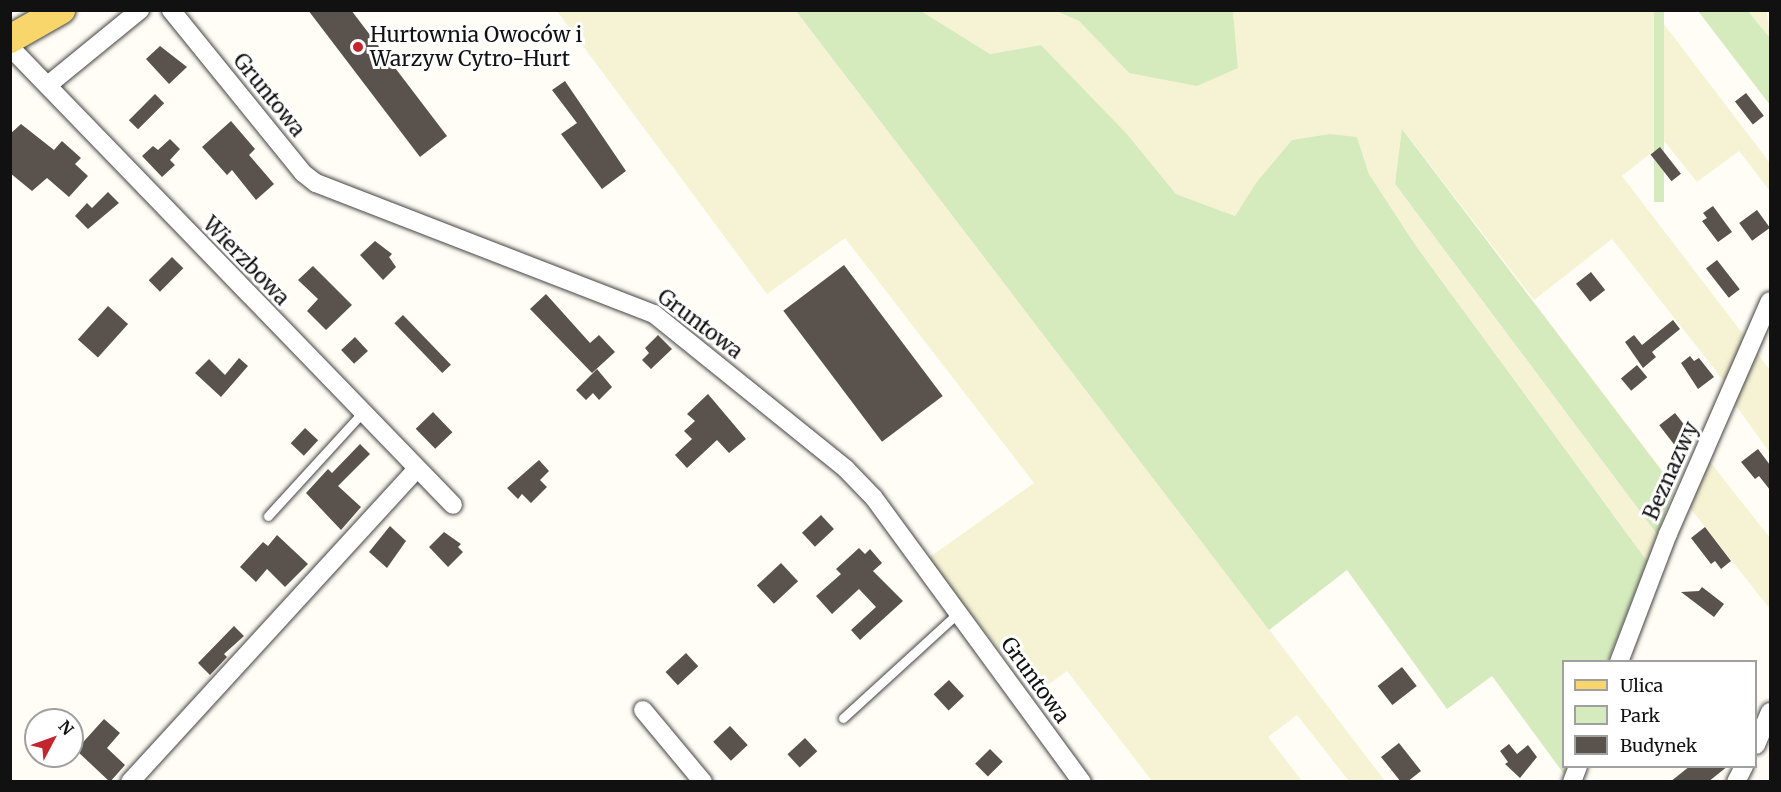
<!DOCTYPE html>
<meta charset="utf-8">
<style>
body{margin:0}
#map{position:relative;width:1781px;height:792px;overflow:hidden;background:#fffdf5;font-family:Merriweather,serif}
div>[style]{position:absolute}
.farmland>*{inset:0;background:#f6f3d4}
.green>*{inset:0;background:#d5ebbd;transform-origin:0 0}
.building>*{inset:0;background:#5a524d;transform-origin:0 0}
.roads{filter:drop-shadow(0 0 2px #444) drop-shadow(0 0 2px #444)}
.lane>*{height:9px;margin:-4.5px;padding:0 4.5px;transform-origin:4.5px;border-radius:4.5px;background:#fff}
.street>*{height:18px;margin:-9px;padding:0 9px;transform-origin:9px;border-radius:9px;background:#fff}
.primary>*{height:28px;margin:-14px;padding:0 14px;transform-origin:14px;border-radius:14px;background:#f9d66b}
.dots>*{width:16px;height:16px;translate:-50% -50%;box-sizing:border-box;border:3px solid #fff;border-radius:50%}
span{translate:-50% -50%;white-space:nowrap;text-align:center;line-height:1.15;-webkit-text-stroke:6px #fff;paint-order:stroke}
.poi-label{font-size:21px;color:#111}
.left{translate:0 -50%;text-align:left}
.street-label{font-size:21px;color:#111}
.frame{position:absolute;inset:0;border:12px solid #111;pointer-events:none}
.legend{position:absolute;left:1562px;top:660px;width:195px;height:108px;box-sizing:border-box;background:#fff;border:2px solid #a0a0a0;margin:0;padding:8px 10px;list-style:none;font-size:18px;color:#111}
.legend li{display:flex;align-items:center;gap:12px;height:30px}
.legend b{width:30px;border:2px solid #a0a0a0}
.north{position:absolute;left:24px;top:708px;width:60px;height:60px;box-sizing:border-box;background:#fff;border:2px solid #a0a0a0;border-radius:50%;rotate:49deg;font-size:16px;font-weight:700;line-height:24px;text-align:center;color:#111}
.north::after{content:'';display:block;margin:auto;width:21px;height:27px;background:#c4262e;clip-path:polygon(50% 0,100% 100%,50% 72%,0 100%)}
</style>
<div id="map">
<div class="farmland">
<div style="clip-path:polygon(557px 11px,796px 11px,1385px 781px,1349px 781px,1297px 715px,1268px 737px,1302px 781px,1152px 781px,1067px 671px,1035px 694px,927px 559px,1034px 483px,845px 238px,767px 294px)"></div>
<div style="clip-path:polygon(921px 11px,1056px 11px,1079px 21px,1129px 73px,1238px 68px,1233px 11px,1654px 11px,1770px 163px,1770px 191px,1739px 151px,1697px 182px,1665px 142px,1622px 176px,1746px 338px,1724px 381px,1612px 239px,1534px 300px,1403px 130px,1395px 184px,1657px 534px,1647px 561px,1416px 246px,1369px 174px,1357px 137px,1256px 183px,1235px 216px,1176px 194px,1127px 134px,1041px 45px,990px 54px)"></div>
<div style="clip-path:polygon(1748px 11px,1767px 11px,1770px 38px)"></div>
<div style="clip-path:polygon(1754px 349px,1770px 370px,1770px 453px,1732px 400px)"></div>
<div style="clip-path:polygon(1707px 458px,1770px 538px,1770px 609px,1686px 503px)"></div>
</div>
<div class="green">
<div style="clip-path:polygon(796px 11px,921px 11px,990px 54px,1041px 45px,1127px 134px,1176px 194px,1235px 216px,1256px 183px,1292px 140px,1330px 134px,1357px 137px,1369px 174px,1416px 246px,1647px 561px,1608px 661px,1564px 662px,1564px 766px,1567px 767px,1564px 774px,1492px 676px,1447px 709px,1347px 570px,1269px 630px)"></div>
<div style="clip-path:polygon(1056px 11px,1233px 11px,1238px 68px,1197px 86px,1129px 73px,1079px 21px)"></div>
<div style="left:1654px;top:11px;width:10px;height:191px"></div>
<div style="clip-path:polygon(1698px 11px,1748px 11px,1770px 38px,1770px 105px)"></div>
<div style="clip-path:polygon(1402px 129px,1675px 488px,1657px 534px,1395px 184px)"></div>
</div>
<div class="building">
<div style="clip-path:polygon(308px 10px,351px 10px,447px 136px,420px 157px)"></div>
<div style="clip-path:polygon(160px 46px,187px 67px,169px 84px,146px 59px)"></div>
<div style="clip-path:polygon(565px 81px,626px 171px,602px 189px,561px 134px,577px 123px,552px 90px)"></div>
<div style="left:1746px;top:93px;width:29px;height:14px;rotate:52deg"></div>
<div style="left:155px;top:94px;width:13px;height:37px;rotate:45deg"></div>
<div style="clip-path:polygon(231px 121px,255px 149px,249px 155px,274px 184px,256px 200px,232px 170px,227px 175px,202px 147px)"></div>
<div style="clip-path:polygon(21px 124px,54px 150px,62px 141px,81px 158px,75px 164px,88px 176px,69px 197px,47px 178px,32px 191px,10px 173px,10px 134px)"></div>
<div style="clip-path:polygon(170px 139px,180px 149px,170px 160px,175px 165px,162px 177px,142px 156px,153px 146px,158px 150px)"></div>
<div style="left:1660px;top:147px;width:34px;height:12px;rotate:52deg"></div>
<div style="clip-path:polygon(108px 192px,119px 203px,88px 229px,75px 216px,87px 203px,92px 208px)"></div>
<div style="clip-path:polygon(1713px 206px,1732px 232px,1718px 242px,1702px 221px,1707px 218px,1703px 213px)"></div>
<div style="left:1757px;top:210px;width:22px;height:22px;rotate:54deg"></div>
<div style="clip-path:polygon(375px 241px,392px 254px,389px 257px,396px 267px,383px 280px,360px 255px)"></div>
<div style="left:172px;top:257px;width:16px;height:33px;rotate:45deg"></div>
<div style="left:1717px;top:260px;width:37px;height:14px;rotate:52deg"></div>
<div style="left:844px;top:265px;width:164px;height:76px;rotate:53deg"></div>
<div style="clip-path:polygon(313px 266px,352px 305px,326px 330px,307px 311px,318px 299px,298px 280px)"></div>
<div style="left:1591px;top:272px;width:23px;height:19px;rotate:52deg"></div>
<div style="clip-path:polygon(546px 294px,590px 343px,599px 335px,615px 352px,592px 373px,530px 309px)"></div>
<div style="left:108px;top:306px;width:27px;height:45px;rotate:42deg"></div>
<div style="left:403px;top:315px;width:69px;height:12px;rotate:46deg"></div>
<div style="clip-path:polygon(1673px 320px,1680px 329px,1652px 352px,1656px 357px,1643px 368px,1625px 342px,1634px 335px,1642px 345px)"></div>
<div style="clip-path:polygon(658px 335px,672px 349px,651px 369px,642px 360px,649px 353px,645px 348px)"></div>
<div style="left:355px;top:337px;width:19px;height:19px;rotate:47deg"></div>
<div style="clip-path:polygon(1690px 356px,1694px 361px,1699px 358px,1714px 377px,1698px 389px,1681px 363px)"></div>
<div style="clip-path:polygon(239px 358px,248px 366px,221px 397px,195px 373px,209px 359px,225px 375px)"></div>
<div style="left:1637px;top:365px;width:16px;height:21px;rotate:50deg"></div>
<div style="clip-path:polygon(597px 369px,612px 387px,599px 400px,593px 393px,586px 400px,576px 390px)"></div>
<div style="clip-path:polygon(708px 394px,746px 439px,729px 453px,717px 440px,687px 468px,675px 455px,692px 439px,684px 431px,695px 421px,687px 414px)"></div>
<div style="left:433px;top:412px;width:28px;height:24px;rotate:46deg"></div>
<div style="left:1675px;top:413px;width:28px;height:20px;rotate:52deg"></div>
<div style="left:305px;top:428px;width:18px;height:21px;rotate:43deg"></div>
<div style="clip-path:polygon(360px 444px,370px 454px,338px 486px,361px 507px,341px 530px,306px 493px,328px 469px,332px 473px)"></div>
<div style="clip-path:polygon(1758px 449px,1770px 465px,1770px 490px,1759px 476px,1755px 479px,1741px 462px)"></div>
<div style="clip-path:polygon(539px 460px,549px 471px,540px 480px,547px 487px,531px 503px,522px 494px,518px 499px,507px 488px)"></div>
<div style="left:821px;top:515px;width:19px;height:26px;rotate:47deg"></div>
<div style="clip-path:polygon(390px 526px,406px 541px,387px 568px,369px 552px)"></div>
<div style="clip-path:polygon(1705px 527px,1731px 561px,1721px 569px,1715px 561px,1711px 564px,1691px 538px)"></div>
<div style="clip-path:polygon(444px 532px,461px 544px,458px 547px,463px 552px,448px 567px,429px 547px)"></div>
<div style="clip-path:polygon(277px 535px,308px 564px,285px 587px,267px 569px,256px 582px,240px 567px,263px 542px,268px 546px)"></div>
<div style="clip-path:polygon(859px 548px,865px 554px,870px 549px,882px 563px,873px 571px,903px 601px,860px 640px,851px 630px,876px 607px,859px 589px,832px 614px,816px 596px,841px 574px,836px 569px)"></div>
<div style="left:781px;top:563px;width:25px;height:33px;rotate:47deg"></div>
<div style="clip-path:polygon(1702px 587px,1724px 604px,1714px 617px,1681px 592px,1699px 591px)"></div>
<div style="clip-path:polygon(234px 626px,244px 636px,224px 654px,227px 657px,210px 675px,198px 663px)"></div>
<div style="left:686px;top:653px;width:18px;height:28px;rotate:47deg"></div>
<div style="left:1402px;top:667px;width:24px;height:31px;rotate:52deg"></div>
<div style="left:949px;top:680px;width:22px;height:21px;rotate:47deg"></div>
<div style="clip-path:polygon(104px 719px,120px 733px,107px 748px,125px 765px,110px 782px,76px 750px)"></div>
<div style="left:730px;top:726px;width:26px;height:23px;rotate:47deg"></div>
<div style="left:805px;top:738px;width:18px;height:24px;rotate:47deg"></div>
<div style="clip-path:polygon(1399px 743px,1421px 771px,1407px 782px,1401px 782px,1381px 757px)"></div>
<div style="clip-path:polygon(1509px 744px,1517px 754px,1528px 745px,1537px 757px,1520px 778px,1505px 764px,1508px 762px,1500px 751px)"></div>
<div style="left:990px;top:749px;width:18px;height:21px;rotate:45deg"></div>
<div style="clip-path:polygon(1690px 766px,1728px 766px,1708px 782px,1670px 782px)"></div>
</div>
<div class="roads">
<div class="lane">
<div style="left:268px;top:516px;width:141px;rotate:-47.6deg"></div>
<div style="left:843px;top:718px;width:156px;rotate:-42.4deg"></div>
</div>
<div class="street">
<div style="left:171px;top:10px;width:210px;rotate:51deg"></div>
<div style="left:303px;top:173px;width:16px;rotate:38deg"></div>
<div style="left:316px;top:183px;width:362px;rotate:21.2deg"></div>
<div style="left:654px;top:314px;width:247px;rotate:38.9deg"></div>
<div style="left:846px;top:469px;width:40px;rotate:46deg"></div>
<div style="left:874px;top:498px;width:352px;rotate:53.8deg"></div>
<div style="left:10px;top:47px;width:637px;rotate:45.95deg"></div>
<div style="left:48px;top:85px;width:119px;rotate:-39.2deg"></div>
<div style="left:1619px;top:662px;width:137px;rotate:-69.1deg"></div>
<div style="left:1668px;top:534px;width:254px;rotate:-66.4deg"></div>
<div style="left:643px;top:710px;width:94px;rotate:50.2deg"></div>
<div style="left:1756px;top:745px;width:36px;rotate:-67deg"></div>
<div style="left:130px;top:782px;width:425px;rotate:-47.5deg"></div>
<div style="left:1572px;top:782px;width:17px;rotate:-69deg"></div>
<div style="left:1736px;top:782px;width:18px;rotate:-63deg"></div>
</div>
<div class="primary">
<div style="left:10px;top:39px;width:59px;rotate:-29.6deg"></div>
</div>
</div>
<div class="dots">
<div style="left:358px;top:47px;background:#c4262e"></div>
</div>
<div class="poi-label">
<span class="left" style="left:370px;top:47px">Hurtownia Owoców i<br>Warzyw Cytro-Hurt</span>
</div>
<div class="street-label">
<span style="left:269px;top:95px;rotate:51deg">Gruntowa</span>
<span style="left:246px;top:261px;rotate:46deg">Wierzbowa</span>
<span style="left:700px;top:324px;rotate:37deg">Gruntowa</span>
<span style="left:1671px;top:471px;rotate:-66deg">Beznazwy</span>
<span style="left:1035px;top:680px;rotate:54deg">Gruntowa</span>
</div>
<div class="frame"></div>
<ul class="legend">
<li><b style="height:8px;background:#f9d66b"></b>Ulica</li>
<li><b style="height:16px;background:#d5ebbd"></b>Park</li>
<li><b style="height:16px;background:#5a524d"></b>Budynek</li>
</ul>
<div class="north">N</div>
</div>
